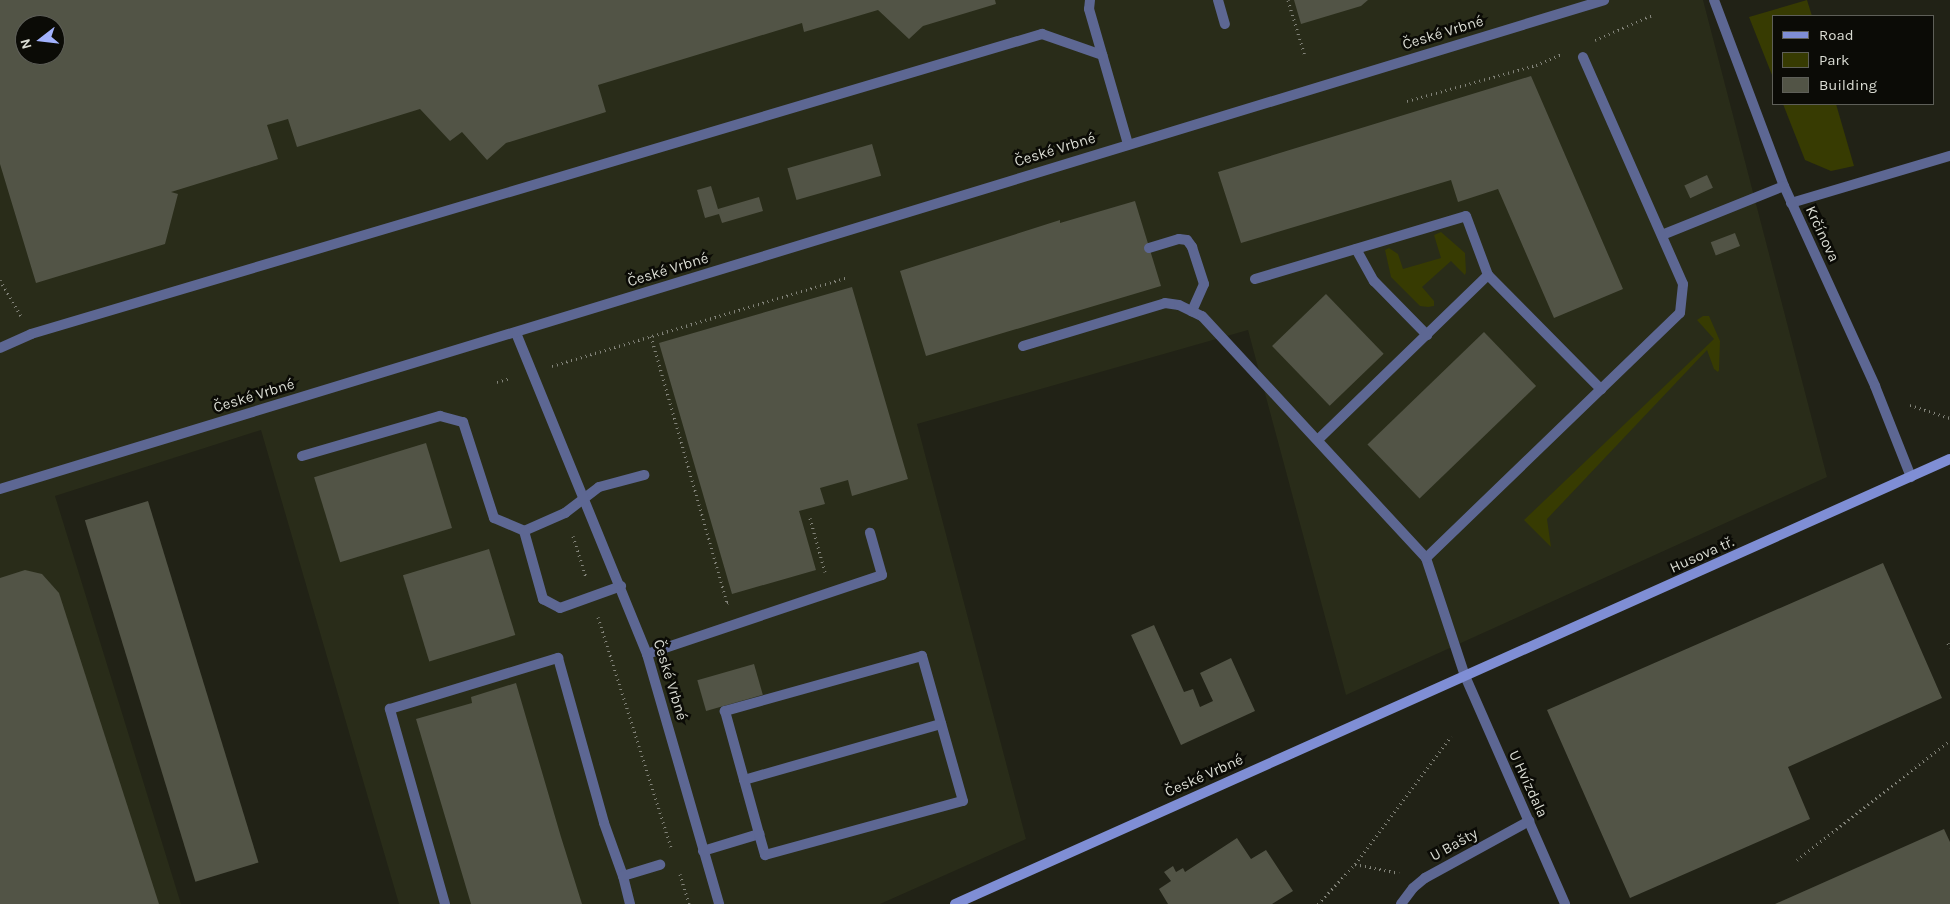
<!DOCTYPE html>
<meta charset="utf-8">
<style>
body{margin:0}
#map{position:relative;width:1950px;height:904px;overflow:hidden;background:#212216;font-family:Karla,sans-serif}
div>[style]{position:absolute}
.built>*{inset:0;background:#292c19}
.green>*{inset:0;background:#373b02}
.building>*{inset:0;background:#525446;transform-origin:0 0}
.path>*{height:3px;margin-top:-1.5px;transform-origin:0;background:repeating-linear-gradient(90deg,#828379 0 1px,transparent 0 5px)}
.lane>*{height:10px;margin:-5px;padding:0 5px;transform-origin:5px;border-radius:5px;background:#5d6793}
.street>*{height:10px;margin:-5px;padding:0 5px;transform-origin:5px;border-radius:5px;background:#5d6793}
.secondary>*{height:10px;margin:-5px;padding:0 5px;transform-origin:5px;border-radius:5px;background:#7f8ed5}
span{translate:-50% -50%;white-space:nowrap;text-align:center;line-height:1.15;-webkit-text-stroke:5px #0b0b06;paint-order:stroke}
.street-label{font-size:15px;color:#dadcd3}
.legend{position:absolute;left:1772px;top:15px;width:162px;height:90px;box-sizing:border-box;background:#0b0b06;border:1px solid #5e5f58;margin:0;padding:6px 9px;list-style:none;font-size:15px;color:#dadcd3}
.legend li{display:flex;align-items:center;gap:10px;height:25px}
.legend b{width:25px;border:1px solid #5e5f58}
.north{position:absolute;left:15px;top:15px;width:50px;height:50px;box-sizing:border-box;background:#0b0b06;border:1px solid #5e5f58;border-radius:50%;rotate:254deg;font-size:14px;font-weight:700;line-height:20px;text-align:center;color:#dadcd3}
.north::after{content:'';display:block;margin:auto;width:18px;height:22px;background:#a2b2fd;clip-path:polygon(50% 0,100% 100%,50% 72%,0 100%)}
</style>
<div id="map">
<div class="built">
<div style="clip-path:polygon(evenodd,0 0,1703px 0,1827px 477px,1346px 695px,1248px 330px,917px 424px,1026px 839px,880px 904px,399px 904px,261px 430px,55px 496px,181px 904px,0 904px,0 0,25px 25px,55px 25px,55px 55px,25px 55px,25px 25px)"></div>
</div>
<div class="green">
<div style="clip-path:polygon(1807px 0,1812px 16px,1774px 16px,1774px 80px,1749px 17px)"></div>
<div style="clip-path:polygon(1783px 104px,1836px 104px,1854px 166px,1831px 171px,1805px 160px)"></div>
<div style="clip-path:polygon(1441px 232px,1465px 253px,1466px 272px,1465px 275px,1451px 261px,1422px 287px,1434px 301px,1434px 306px,1428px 307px,1420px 306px,1391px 277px,1385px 250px,1389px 248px,1398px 254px,1403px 269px,1441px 258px,1434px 235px)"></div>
<div style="clip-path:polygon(1703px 316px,1709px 316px,1720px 341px,1719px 370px,1718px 372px,1714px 369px,1707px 350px,1547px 519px,1551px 547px,1524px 520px,1714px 339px,1697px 320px)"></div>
</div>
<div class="building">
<div style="clip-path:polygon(evenodd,0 0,995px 0,996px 4px,923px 26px,909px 39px,878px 10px,804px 32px,802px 23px,598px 85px,606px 112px,506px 143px,487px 160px,462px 132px,450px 141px,420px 109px,297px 147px,288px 119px,267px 125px,278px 159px,171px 192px,178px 194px,165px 244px,36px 283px,0 164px,0 0,25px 25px,55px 25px,55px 55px,25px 55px,25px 25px)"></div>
<div style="clip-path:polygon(1294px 0,1368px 0,1361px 6px,1301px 24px)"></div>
<div style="clip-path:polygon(1531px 76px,1623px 289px,1554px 318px,1498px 189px,1458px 202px,1451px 180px,1241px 243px,1218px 172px)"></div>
<div style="left:872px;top:144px;width:33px;height:88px;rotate:74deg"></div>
<div style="left:1707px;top:175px;width:14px;height:25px;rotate:65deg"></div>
<div style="clip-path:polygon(711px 186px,718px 209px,759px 197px,763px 211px,722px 223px,719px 214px,705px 218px,697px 190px)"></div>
<div style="clip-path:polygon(1135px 201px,1161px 286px,926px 356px,900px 271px,1060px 220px,1060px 223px)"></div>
<div style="left:1735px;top:233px;width:14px;height:26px;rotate:69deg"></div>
<div style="clip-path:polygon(852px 287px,908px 479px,852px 496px,848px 480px,820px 488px,825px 504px,799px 511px,816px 570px,732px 594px,659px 343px)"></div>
<div style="left:1326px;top:294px;width:83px;height:75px;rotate:46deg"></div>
<div style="left:1484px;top:332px;width:75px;height:162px;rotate:46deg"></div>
<div style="left:426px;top:443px;width:89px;height:117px;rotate:73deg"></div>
<div style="left:148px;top:501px;width:378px;height:66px;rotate:73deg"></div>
<div style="left:489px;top:549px;width:90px;height:90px;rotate:73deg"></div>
<div style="clip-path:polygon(1883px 563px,1942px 698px,1788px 767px,1810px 819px,1630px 898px,1547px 710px)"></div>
<div style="clip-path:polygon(25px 570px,42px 574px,59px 593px,159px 904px,0 904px,0 578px)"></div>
<div style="clip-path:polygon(1154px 625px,1184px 692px,1193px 689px,1200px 707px,1213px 701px,1200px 673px,1231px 658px,1255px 711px,1181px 745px,1131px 635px)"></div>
<div style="left:754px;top:664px;width:32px;height:59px;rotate:74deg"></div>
<div style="clip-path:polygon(516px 683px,561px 837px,582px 904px,471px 904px,416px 719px,472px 703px,471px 697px)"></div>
<div style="clip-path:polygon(1944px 829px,1950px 842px,1950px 904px,1775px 904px)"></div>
<div style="clip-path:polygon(1237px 838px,1251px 859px,1266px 850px,1293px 891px,1272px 904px,1168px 904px,1159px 889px,1171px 881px,1164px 872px,1173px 866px,1176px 872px,1183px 868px,1185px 872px)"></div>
</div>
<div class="path">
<div style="left:1288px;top:0;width:59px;rotate:73.1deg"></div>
<div style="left:1595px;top:40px;width:62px;rotate:-23.7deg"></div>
<div style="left:1407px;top:101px;width:134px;rotate:-15.6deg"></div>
<div style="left:1536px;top:65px;width:28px;rotate:-23deg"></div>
<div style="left:0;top:280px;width:42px;rotate:59.7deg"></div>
<div style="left:651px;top:336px;width:278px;rotate:74.1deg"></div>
<div style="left:727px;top:603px;width:2px;rotate:-27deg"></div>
<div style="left:552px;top:366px;width:307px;rotate:-16.7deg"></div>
<div style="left:497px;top:382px;width:14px;rotate:-17deg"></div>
<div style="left:1910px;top:405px;width:42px;rotate:18deg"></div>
<div style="left:810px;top:518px;width:56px;rotate:74.5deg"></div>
<div style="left:573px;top:536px;width:43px;rotate:72.4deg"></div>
<div style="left:598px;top:617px;width:241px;rotate:72.4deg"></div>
<div style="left:1948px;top:643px;width:5px;rotate:68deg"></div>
<div style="left:1797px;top:860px;width:194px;rotate:-38.1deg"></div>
<div style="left:1355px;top:864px;width:45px;rotate:11.6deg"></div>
<div style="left:680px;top:874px;width:31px;rotate:73deg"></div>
<div style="left:1318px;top:904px;width:54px;rotate:-47.2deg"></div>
<div style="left:1355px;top:864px;width:160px;rotate:-53.1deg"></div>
</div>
<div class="lane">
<div style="left:1090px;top:0;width:9px;rotate:96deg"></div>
<div style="left:1089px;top:9px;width:141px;rotate:73.9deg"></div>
<div style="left:1218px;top:0;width:25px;rotate:74deg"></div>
<div style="left:1791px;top:203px;width:166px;rotate:-16.5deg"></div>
<div style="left:1662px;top:235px;width:131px;rotate:-21.9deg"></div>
<div style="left:1149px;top:248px;width:31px;rotate:-17deg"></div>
<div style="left:1179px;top:239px;width:8px;rotate:7deg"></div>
<div style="left:1187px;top:240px;width:9px;rotate:54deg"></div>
<div style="left:1192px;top:247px;width:39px;rotate:72deg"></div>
<div style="left:1204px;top:284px;width:30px;rotate:114deg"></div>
<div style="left:1356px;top:249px;width:37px;rotate:61deg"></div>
<div style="left:1374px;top:281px;width:76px;rotate:45.5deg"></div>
<div style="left:1488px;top:275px;width:161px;rotate:45.3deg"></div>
<div style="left:1255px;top:279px;width:220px;rotate:-16.6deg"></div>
<div style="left:1466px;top:216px;width:63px;rotate:69.6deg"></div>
<div style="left:1488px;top:275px;width:237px;rotate:135.9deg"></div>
<div style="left:1023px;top:346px;width:148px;rotate:-16.8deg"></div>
<div style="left:1165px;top:303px;width:14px;rotate:8deg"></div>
<div style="left:1179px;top:305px;width:25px;rotate:26deg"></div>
<div style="left:1202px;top:316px;width:330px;rotate:47.2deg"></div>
<div style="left:0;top:348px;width:34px;rotate:-24deg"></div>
<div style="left:31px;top:334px;width:1055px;rotate:-16.53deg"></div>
<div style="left:1042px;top:34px;width:64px;rotate:19.3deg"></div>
<div style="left:302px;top:456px;width:144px;rotate:-16.2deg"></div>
<div style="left:440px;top:416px;width:24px;rotate:15deg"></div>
<div style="left:463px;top:422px;width:101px;rotate:72.1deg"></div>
<div style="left:494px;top:518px;width:33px;rotate:23deg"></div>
<div style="left:524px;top:531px;width:45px;rotate:-23.7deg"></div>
<div style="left:565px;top:513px;width:43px;rotate:-37.4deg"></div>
<div style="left:599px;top:487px;width:47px;rotate:-14.9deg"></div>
<div style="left:524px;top:531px;width:71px;rotate:74.4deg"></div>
<div style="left:543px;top:599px;width:19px;rotate:28deg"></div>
<div style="left:560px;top:608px;width:65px;rotate:-19.8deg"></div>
<div style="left:647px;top:654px;width:248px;rotate:-18.6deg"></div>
<div style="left:882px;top:575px;width:44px;rotate:-105.9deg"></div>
<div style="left:1465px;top:676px;width:124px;rotate:-108.3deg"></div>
<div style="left:1426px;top:558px;width:353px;rotate:-44deg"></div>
<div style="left:1680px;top:313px;width:29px;rotate:-84deg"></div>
<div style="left:1683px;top:284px;width:248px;rotate:-113.8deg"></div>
<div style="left:744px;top:780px;width:205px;rotate:-15.9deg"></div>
<div style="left:703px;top:851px;width:59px;rotate:-16.9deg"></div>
<div style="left:759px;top:834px;width:22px;rotate:74deg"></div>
<div style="left:765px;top:855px;width:205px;rotate:-15.3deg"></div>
<div style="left:963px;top:801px;width:151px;rotate:-105.8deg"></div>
<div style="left:922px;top:656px;width:205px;rotate:164.4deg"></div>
<div style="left:725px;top:711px;width:128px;rotate:74.5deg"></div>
<div style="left:445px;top:904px;width:203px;rotate:-105.8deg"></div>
<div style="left:390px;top:709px;width:176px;rotate:-16.9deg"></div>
<div style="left:558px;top:658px;width:171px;rotate:74.4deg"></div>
<div style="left:604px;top:823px;width:56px;rotate:70.3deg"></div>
<div style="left:630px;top:904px;width:29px;rotate:-104deg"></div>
<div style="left:623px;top:876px;width:39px;rotate:-17deg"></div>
</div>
<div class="street">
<div style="left:1714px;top:0;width:199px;rotate:69.4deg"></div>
<div style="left:1784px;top:186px;width:220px;rotate:65.5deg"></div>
<div style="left:1875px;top:386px;width:98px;rotate:68.4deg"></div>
<div style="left:516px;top:333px;width:347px;rotate:67.8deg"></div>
<div style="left:647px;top:654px;width:260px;rotate:73.9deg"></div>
<div style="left:0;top:489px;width:1677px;rotate:-16.95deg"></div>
<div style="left:1465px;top:676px;width:249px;rotate:66.3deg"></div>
<div style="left:1401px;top:904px;width:20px;rotate:-53deg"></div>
<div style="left:1413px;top:888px;width:16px;rotate:-40deg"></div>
<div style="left:1425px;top:878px;width:119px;rotate:-28.7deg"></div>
</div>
<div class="secondary">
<div style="left:955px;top:904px;width:1090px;rotate:-24.1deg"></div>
</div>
<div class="street-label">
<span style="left:1443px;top:33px;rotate:-17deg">České Vrbné</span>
<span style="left:1055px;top:150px;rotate:-17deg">České Vrbné</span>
<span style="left:1822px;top:234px;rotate:65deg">Krčínova</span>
<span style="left:668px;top:270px;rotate:-17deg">České Vrbné</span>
<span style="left:254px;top:396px;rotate:-17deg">České Vrbné</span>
<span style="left:1702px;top:555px;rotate:-24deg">Husova tř.</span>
<span style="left:670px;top:680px;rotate:73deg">České Vrbné</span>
<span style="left:1204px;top:776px;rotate:-24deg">České Vrbné</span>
<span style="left:1528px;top:784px;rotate:65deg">U Hvízdala</span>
<span style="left:1454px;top:845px;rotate:-29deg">U Bašty</span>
</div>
<ul class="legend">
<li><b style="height:6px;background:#7f8ed5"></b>Road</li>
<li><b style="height:14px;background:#373b02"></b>Park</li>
<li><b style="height:14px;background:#525446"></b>Building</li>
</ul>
<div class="north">N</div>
</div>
